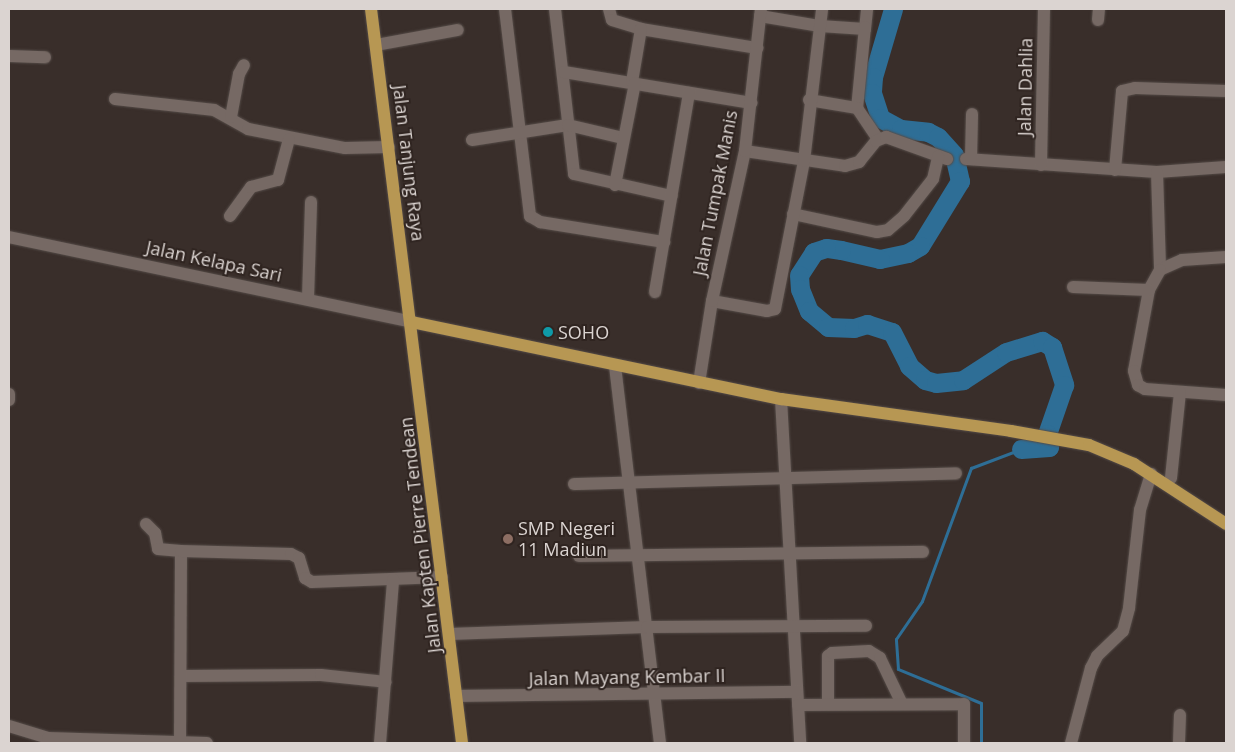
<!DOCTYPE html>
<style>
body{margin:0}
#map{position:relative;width:1235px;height:752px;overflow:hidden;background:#392e2a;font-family:"Open Sans",sans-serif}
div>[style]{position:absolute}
.stream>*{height:3px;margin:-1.5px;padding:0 1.5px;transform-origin:1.5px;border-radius:1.5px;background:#2e6e96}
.river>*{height:19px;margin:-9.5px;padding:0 9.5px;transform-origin:9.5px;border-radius:9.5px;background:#2e6e96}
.roads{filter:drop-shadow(0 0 1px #544b47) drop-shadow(0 0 1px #544b47)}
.minor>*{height:12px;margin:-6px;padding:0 6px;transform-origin:6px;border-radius:6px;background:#766964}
.major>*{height:12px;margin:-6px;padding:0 6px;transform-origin:6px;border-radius:6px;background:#b79753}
.dots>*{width:14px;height:14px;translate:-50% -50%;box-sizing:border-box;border:2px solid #2f2420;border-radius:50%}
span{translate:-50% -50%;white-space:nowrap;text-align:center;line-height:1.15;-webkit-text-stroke:4px #2f2420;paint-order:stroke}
.street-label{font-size:18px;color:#dbd4d1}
.poi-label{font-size:18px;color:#dbd4d1}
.left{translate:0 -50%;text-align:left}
.frame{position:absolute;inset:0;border:10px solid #dbd4d1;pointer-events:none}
</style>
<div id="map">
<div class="stream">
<div style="left:981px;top:743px;width:40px;rotate:-90deg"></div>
<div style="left:981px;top:703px;width:90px;rotate:-157.7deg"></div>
<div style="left:898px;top:669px;width:30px;rotate:-94deg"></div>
<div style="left:896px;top:639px;width:46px;rotate:-55.6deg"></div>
<div style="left:922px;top:601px;width:142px;rotate:-69.8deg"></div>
<div style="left:971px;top:468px;width:53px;rotate:-20.8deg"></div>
</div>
<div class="river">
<div style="left:893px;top:9px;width:71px;rotate:106.4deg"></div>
<div style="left:873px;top:77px;width:16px;rotate:94deg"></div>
<div style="left:872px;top:93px;width:26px;rotate:72deg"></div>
<div style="left:880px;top:118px;width:24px;rotate:28deg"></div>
<div style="left:901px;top:129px;width:27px;rotate:6deg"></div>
<div style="left:928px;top:132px;width:11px;rotate:27deg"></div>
<div style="left:938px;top:137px;width:24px;rotate:48deg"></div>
<div style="left:954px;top:155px;width:27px;rotate:77deg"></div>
<div style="left:960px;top:181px;width:76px;rotate:121.6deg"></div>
<div style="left:920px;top:246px;width:14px;rotate:150deg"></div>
<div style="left:908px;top:253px;width:29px;rotate:168deg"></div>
<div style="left:880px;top:259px;width:40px;rotate:-167deg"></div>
<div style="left:841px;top:250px;width:15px;rotate:-172deg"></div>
<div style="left:826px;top:248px;width:13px;rotate:162deg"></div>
<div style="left:814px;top:252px;width:27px;rotate:123deg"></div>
<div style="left:799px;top:275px;width:14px;rotate:86deg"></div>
<div style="left:800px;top:289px;width:24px;rotate:68deg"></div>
<div style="left:809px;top:311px;width:25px;rotate:40deg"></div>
<div style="left:828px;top:327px;width:26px;rotate:2deg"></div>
<div style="left:854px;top:328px;width:14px;rotate:-17deg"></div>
<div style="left:867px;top:324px;width:26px;rotate:18deg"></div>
<div style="left:892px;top:332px;width:38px;rotate:63deg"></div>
<div style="left:909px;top:366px;width:21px;rotate:41deg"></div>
<div style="left:925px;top:380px;width:11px;rotate:15deg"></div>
<div style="left:936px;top:383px;width:27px;rotate:-6deg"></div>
<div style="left:963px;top:380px;width:51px;rotate:-33.1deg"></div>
<div style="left:1006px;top:352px;width:38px;rotate:-17deg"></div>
<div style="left:1042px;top:341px;width:12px;rotate:31deg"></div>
<div style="left:1052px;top:347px;width:40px;rotate:72deg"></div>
<div style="left:1064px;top:385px;width:52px;rotate:109.1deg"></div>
<div style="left:1047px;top:434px;width:13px;rotate:81deg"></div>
<div style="left:1049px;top:447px;width:28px;rotate:176deg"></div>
</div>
<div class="roads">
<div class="minor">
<div style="left:505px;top:9px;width:209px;rotate:83.1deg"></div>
<div style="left:530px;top:216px;width:12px;rotate:31deg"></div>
<div style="left:540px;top:222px;width:126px;rotate:9.2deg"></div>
<div style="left:555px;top:9px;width:166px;rotate:83.4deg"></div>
<div style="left:574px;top:174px;width:100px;rotate:12.7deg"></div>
<div style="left:609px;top:9px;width:11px;rotate:75deg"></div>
<div style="left:612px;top:20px;width:30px;rotate:17deg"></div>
<div style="left:641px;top:29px;width:118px;rotate:9.3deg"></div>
<div style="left:760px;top:16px;width:61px;rotate:9.5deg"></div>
<div style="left:820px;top:26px;width:45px;rotate:3.8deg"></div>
<div style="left:865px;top:29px;width:20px;rotate:-84deg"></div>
<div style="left:1098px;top:20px;width:11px;rotate:-85deg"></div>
<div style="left:865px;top:27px;width:81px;rotate:95.6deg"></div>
<div style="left:857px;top:108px;width:37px;rotate:56deg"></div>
<div style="left:376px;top:45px;width:83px;rotate:-10.4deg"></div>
<div style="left:9px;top:56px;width:36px;rotate:2deg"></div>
<div style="left:564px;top:72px;width:190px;rotate:9.4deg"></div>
<div style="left:632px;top:82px;width:54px;rotate:-80.4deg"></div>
<div style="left:115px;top:99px;width:100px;rotate:6.3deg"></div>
<div style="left:214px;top:110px;width:39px;rotate:29deg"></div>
<div style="left:248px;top:129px;width:99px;rotate:11.1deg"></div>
<div style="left:345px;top:148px;width:44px;rotate:-1.3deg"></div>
<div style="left:809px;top:100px;width:49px;rotate:9.5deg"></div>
<div style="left:231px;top:117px;width:44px;rotate:-79.5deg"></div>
<div style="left:239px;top:74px;width:10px;rotate:-61deg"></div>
<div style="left:472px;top:140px;width:97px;rotate:-8.9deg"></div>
<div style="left:568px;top:125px;width:57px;rotate:13.3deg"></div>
<div style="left:745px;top:151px;width:101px;rotate:8.5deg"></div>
<div style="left:845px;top:166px;width:15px;rotate:-16deg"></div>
<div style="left:859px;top:162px;width:27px;rotate:-51deg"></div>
<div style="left:876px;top:141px;width:11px;rotate:-22deg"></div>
<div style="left:886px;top:137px;width:65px;rotate:19.8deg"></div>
<div style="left:966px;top:159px;width:191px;rotate:3.9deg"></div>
<div style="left:1157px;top:172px;width:69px;rotate:-4.1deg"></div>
<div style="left:971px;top:159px;width:45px;rotate:-88.7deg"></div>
<div style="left:1041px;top:165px;width:156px;rotate:-88.9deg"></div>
<div style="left:1115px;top:170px;width:79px;rotate:-84.9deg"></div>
<div style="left:1122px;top:91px;width:13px;rotate:-13deg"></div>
<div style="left:1135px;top:88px;width:91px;rotate:1.9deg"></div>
<div style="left:1157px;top:172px;width:98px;rotate:88.2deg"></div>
<div style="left:615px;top:185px;width:104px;rotate:-78.9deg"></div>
<div style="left:793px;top:214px;width:86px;rotate:12.1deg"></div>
<div style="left:877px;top:232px;width:11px;rotate:-10deg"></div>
<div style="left:888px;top:230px;width:21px;rotate:-41deg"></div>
<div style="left:904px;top:216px;width:47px;rotate:-51.9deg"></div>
<div style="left:933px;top:179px;width:23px;rotate:-77deg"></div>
<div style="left:230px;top:216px;width:36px;rotate:-54deg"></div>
<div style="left:251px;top:187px;width:28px;rotate:-15deg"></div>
<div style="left:278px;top:180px;width:42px;rotate:-75deg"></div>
<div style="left:9px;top:237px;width:412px;rotate:11.9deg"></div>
<div style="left:1226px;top:257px;width:44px;rotate:176.1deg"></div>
<div style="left:1182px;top:260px;width:24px;rotate:156deg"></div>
<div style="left:1160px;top:270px;width:23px;rotate:119deg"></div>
<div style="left:1149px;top:290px;width:82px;rotate:100.5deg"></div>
<div style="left:1134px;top:371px;width:15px;rotate:74deg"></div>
<div style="left:1138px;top:385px;width:8px;rotate:30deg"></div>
<div style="left:1145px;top:389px;width:81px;rotate:4.2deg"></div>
<div style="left:1073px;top:287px;width:76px;rotate:2.3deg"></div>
<div style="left:655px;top:292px;width:202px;rotate:-80.3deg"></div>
<div style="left:308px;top:299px;width:97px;rotate:-88.2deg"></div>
<div style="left:712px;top:301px;width:56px;rotate:10.3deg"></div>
<div style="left:767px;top:311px;width:8px;rotate:-14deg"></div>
<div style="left:775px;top:309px;width:151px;rotate:-78.9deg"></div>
<div style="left:804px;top:161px;width:153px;rotate:-83.2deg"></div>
<div style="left:615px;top:366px;width:380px;rotate:83.2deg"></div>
<div style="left:699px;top:383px;width:83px;rotate:-81deg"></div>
<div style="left:712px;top:301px;width:154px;rotate:-77.6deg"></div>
<div style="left:745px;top:151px;width:143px;rotate:-83.6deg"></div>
<div style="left:9px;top:394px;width:6px;rotate:90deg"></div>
<div style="left:781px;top:399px;width:345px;rotate:86.8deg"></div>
<div style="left:1171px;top:478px;width:86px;rotate:-84deg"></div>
<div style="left:574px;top:484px;width:382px;rotate:-1.6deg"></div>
<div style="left:146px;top:524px;width:13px;rotate:45deg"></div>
<div style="left:155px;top:533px;width:16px;rotate:79deg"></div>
<div style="left:158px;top:549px;width:23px;rotate:5deg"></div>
<div style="left:579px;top:556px;width:344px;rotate:-0.7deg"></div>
<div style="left:449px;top:634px;width:198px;rotate:-2deg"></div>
<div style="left:647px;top:627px;width:219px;rotate:-0.3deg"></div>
<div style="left:181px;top:676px;width:140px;rotate:-0.4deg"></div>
<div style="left:321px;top:675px;width:65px;rotate:6.1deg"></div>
<div style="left:456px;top:696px;width:341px;rotate:-0.7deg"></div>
<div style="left:828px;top:704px;width:48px;rotate:-90deg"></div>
<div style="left:828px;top:656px;width:5px;rotate:-37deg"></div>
<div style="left:832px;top:653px;width:37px;rotate:-3deg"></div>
<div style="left:869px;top:651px;width:13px;rotate:32deg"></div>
<div style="left:880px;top:658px;width:51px;rotate:64.4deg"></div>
<div style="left:798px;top:705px;width:166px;rotate:-0.3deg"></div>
<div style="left:964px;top:704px;width:39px;rotate:90deg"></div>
<div style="left:9px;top:726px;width:41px;rotate:17.1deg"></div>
<div style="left:48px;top:738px;width:159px;rotate:1.8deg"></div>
<div style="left:180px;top:743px;width:192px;rotate:-89.7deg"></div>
<div style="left:181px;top:551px;width:110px;rotate:1.6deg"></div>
<div style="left:291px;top:554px;width:9px;rotate:27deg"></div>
<div style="left:299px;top:558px;width:21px;rotate:73deg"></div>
<div style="left:305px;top:578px;width:8px;rotate:30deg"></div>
<div style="left:312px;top:582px;width:130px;rotate:-2.2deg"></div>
<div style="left:380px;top:743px;width:164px;rotate:-85.4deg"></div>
<div style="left:1071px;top:743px;width:78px;rotate:-75.1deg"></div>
<div style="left:1091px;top:668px;width:13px;rotate:-63deg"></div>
<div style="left:1097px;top:656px;width:36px;rotate:-44deg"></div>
<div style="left:1123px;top:631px;width:24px;rotate:-75deg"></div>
<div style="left:1129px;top:608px;width:99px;rotate:-83.6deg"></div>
<div style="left:1140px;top:510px;width:38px;rotate:-73deg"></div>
<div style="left:1179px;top:743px;width:28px;rotate:-88deg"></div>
</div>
<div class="major">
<div style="left:371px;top:9px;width:740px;rotate:82.93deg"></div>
<div style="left:412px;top:322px;width:377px;rotate:11.8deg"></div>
<div style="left:781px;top:399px;width:232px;rotate:7.9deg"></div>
<div style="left:1011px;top:431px;width:79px;rotate:10.2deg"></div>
<div style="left:1089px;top:445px;width:49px;rotate:22.9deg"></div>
<div style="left:1134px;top:464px;width:110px;rotate:33.1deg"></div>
</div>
</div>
<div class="dots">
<div style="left:548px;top:332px;background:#0f9aa8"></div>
<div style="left:508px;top:539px;background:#8d6e63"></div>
</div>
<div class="street-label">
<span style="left:1025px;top:87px;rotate:-89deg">Jalan Dahlia</span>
<span style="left:409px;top:163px;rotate:83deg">Jalan Tanjung Raya</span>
<span style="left:715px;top:193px;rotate:-79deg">Jalan Tumpak Manis</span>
<span style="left:214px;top:261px;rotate:12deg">Jalan Kelapa Sari</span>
<span style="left:420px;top:535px;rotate:-97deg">Jalan Kapten Pierre Tendean</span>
<span style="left:627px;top:677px;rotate:-1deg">Jalan Mayang Kembar II</span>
</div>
<div class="poi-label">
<span class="left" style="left:558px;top:332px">SOHO</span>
<span class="left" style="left:518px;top:539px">SMP Negeri<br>11 Madiun</span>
</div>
<div class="frame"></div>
</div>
